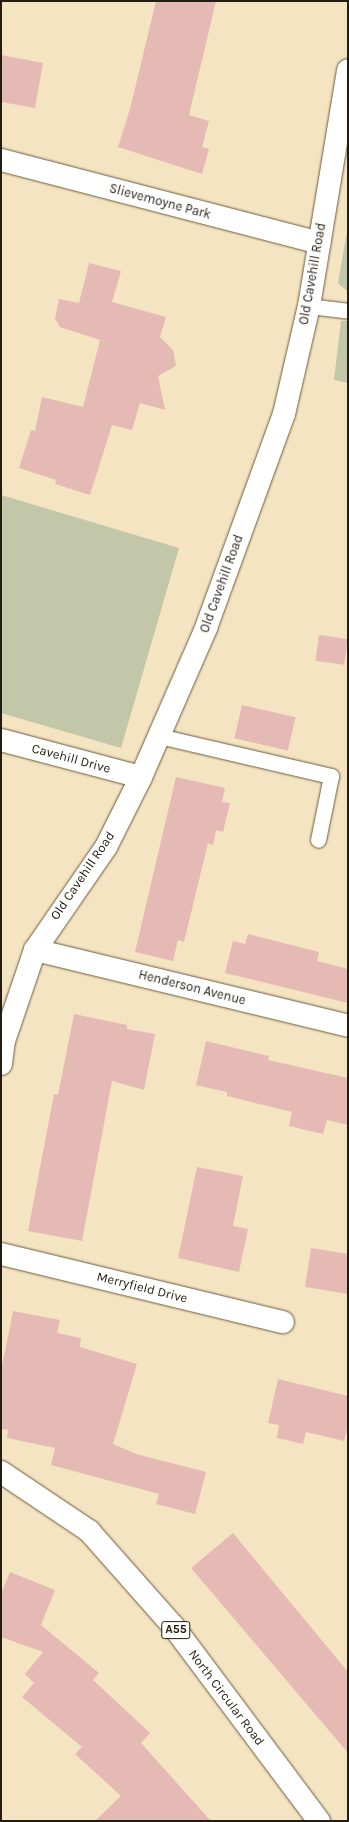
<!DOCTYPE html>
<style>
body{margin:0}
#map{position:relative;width:349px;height:1822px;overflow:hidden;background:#f4e4c1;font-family:Karla,sans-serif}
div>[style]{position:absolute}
.green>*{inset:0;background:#c1c7a8}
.building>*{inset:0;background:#e5bab5;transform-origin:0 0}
.roads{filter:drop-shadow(0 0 1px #6a5b3d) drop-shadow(0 0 1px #6a5b3d)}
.service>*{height:15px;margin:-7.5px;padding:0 7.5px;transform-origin:7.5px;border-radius:7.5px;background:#fff}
.minor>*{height:22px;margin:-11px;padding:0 11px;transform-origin:11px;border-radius:11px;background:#fff}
.trunk>*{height:22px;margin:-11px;padding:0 11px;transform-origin:11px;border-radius:11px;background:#fff}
span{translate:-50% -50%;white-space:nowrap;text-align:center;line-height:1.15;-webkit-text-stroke:4px #fff;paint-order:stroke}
.shield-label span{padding:1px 3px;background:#fff;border:1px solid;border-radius:3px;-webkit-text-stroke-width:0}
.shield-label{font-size:12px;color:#231d11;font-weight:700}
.street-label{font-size:13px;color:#231d11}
.frame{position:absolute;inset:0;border:2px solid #231d11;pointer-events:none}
</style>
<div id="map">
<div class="green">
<div style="clip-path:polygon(348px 226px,348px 292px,338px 283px)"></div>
<div style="clip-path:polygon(341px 321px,348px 321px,348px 383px,334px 380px)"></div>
<div style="clip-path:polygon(1px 495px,179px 548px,121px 748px,1px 713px)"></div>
</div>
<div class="building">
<div style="clip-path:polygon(156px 1px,216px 1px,189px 115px,209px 121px,202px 147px,209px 149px,202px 174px,118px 147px,130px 109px)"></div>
<div style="clip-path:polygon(1px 55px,43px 63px,35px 108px,1px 102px)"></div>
<div style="clip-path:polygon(89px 263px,121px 271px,112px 302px,166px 317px,160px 337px,173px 350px,176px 366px,158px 376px,165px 410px,140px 403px,132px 430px,112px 425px,90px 495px,55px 484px,56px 480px,19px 468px,31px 430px,35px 431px,42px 397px,83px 407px,100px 340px,60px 327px,55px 319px,59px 299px,79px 303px)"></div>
<div style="left:319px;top:635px;width:29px;height:26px;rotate:8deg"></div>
<div style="left:242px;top:705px;width:55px;height:34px;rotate:13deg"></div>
<div style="clip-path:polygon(176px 777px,225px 788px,222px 802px,230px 803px,223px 832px,216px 830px,213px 845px,208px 843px,184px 942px,178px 940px,173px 961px,135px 952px)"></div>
<div style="clip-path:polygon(248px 934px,319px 952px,317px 961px,348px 969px,348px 1003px,225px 973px,233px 941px,245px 944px)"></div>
<div style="clip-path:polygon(74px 1014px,127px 1025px,127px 1029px,155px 1034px,144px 1090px,112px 1081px,82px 1241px,28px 1231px,54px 1094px,58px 1095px)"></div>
<div style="clip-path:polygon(206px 1041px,269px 1056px,268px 1060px,348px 1078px,348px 1125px,327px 1120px,323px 1134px,289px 1126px,292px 1112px,227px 1096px,227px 1092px,196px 1085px)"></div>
<div style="clip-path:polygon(197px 1167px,243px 1176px,233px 1226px,248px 1229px,239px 1272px,178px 1258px)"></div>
<div style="clip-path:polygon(311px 1248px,348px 1254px,348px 1294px,305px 1287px)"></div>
<div style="clip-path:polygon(13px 1311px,60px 1320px,57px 1333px,81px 1338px,80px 1347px,137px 1364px,113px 1444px,136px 1454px,206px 1472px,195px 1514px,156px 1504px,159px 1494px,51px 1465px,55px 1448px,7px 1438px,8px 1430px,1px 1429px,1px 1371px)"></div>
<div style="clip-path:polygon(278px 1379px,348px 1396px,348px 1426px,344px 1441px,306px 1432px,303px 1444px,277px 1438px,279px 1425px,268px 1423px)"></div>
<div style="clip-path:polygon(233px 1533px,348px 1672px,348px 1753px,191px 1568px)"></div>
<div style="clip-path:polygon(10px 1572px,55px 1590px,41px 1625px,99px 1673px,93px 1680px,150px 1733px,141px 1743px,211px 1821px,95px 1821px,121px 1796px,75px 1754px,82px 1747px,22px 1697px,34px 1683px,25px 1674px,43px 1652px,1px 1637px,1px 1594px)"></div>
</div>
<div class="roads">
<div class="service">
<div style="left:309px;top:306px;width:39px;rotate:7deg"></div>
<div style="left:159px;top:736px;width:177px;rotate:13.1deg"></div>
<div style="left:331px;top:776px;width:65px;rotate:101.5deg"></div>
</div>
<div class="minor">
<div style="left:1px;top:160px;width:329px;rotate:14.6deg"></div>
<div style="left:1px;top:740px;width:145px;rotate:14.8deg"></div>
<div style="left:35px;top:950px;width:322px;rotate:13.6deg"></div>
<div style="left:1px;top:1064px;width:23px;rotate:-83deg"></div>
<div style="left:4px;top:1041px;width:96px;rotate:-71.2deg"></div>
<div style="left:35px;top:950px;width:125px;rotate:-55.4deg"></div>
<div style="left:106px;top:847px;width:78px;rotate:-63.4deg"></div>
<div style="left:141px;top:777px;width:163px;rotate:-66.4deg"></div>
<div style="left:206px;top:628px;width:228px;rotate:-70deg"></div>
<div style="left:284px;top:414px;width:111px;rotate:-77deg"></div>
<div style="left:309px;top:306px;width:239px;rotate:-80.6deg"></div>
<div style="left:1px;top:1254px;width:290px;rotate:13.6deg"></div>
</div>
<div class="trunk">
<div style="left:1px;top:1472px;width:106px;rotate:33.8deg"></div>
<div style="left:89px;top:1531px;width:127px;rotate:48.5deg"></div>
<div style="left:173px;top:1626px;width:244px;rotate:53.2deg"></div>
</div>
</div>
<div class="shield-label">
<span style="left:176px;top:1630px">A55</span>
</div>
<div class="street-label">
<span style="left:160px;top:202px;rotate:15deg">Slievemoyne Park</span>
<span style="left:313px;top:274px;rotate:-80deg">Old Cavehill Road</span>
<span style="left:222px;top:584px;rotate:-70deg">Old Cavehill Road</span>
<span style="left:71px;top:759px;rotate:15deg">Cavehill Drive</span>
<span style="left:83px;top:876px;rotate:-56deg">Old Cavehill Road</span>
<span style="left:192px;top:988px;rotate:14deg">Henderson Avenue</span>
<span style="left:142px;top:1288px;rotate:14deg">Merryfield Drive</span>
<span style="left:226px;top:1698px;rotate:53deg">North Circular Road</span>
</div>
<div class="frame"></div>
</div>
